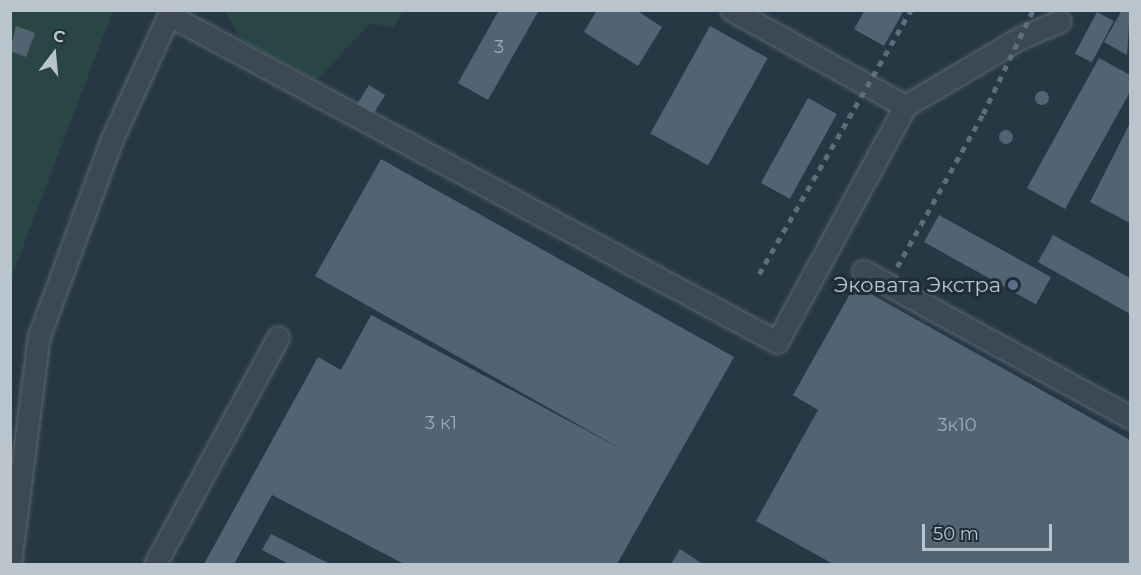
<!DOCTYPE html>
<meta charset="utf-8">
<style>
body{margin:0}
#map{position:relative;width:1141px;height:575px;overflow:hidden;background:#273845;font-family:Montserrat,sans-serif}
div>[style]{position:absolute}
.green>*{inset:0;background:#294645}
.building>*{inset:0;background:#526372;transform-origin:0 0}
.round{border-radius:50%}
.roads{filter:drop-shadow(0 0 2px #5a6771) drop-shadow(0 0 2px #5a6771)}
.minor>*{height:21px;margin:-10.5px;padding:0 10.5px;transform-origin:10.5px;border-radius:10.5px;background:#3c4954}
.rail>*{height:4.5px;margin-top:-2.25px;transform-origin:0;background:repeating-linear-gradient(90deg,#5e6e7b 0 6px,transparent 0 12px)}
.dots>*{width:16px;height:16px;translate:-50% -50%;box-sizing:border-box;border:3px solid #202e3a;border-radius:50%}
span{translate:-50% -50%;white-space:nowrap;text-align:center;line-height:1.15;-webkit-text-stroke:6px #202e3a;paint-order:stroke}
.number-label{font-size:18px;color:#9facb6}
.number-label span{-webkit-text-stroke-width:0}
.poi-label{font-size:21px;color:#b9c4cd}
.right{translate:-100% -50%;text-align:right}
.frame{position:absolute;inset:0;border:12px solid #b9c4cd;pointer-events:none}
.north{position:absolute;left:24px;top:24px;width:60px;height:60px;-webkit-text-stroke:4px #202e3a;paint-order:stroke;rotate:16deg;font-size:16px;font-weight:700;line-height:24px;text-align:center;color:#b9c4cd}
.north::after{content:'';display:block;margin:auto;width:21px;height:27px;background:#b9c4cd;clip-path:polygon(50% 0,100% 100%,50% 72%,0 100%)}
.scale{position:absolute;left:922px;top:524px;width:130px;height:27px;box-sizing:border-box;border:3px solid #b9c4cd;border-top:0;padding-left:8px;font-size:18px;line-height:21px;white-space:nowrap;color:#b9c4cd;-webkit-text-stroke:4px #202e3a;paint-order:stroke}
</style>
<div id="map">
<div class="green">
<div style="clip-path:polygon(11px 11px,113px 11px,11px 278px)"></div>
<div style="clip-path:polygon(224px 11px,403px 11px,393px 28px,370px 23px,317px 80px,242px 40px)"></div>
</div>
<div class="building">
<div style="clip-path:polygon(499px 10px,539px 10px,488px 100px,458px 83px)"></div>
<div style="clip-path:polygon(597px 10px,636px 10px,662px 27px,638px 66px,584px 32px)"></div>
<div style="clip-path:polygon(865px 10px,904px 10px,884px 46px,854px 29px)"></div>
<div style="clip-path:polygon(1122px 10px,1130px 10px,1127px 55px,1104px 42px)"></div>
<div style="left:1097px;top:12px;width:19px;height:47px;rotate:28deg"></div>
<div style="clip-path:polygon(16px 26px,35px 33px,26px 57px,10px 51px)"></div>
<div style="left:710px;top:26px;width:66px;height:123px;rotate:29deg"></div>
<div style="clip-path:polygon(1099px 58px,1130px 75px,1130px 92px,1065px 209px,1027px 188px)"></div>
<div style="left:369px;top:85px;width:19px;height:26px;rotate:32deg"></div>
<div class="round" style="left:1035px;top:91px;width:14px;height:14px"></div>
<div style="left:808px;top:98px;width:33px;height:97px;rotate:29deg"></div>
<div style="clip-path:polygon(1130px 123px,1130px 223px,1090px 202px)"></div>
<div class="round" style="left:999px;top:130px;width:14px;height:14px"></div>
<div style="clip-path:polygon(381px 159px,734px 357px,617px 564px,404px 564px,272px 495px,234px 564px,204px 564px,318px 357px,341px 370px,371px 315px,625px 451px,315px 276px)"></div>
<div style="left:939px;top:215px;width:128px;height:31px;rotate:29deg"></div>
<div style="clip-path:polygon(1053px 235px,1130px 278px,1130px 314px,1038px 262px)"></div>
<div style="clip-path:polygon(855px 285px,1130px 440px,1130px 564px,833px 564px,756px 521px,818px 410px,793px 395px)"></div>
<div style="clip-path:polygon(271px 534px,330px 564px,289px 564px,262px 550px)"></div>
<div style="clip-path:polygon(680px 549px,701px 563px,700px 564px,671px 564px)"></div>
</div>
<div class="roads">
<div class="minor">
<div style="left:169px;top:15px;width:690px;rotate:28.27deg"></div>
<div style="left:777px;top:342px;width:268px;rotate:-61.5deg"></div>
<div style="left:905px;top:106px;width:198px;rotate:-151deg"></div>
<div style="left:905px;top:106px;width:134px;rotate:-30.6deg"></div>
<div style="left:1020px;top:38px;width:43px;rotate:-23deg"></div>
<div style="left:863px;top:271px;width:304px;rotate:28.7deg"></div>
<div style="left:10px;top:564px;width:230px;rotate:-82.8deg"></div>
<div style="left:39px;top:336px;width:208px;rotate:-69.7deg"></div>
<div style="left:111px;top:141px;width:144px;rotate:-65.4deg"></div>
<div style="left:155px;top:564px;width:258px;rotate:-61.5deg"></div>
</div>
</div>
<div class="rail">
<div style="left:897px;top:267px;width:176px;rotate:-60.7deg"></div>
<div style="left:983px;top:114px;width:115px;rotate:-64.3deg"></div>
<div style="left:759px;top:274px;width:305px;rotate:-60.1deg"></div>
</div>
<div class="dots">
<div style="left:1013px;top:285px;background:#5c6f8a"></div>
</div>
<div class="number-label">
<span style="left:499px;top:47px">3</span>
<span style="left:441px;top:423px">3 к1</span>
<span style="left:957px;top:425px">3к10</span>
</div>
<div class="poi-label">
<span class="right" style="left:1001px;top:285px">Эковата Экстра</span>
</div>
<div class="frame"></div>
<div class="north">С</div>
<div class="scale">50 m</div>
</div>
